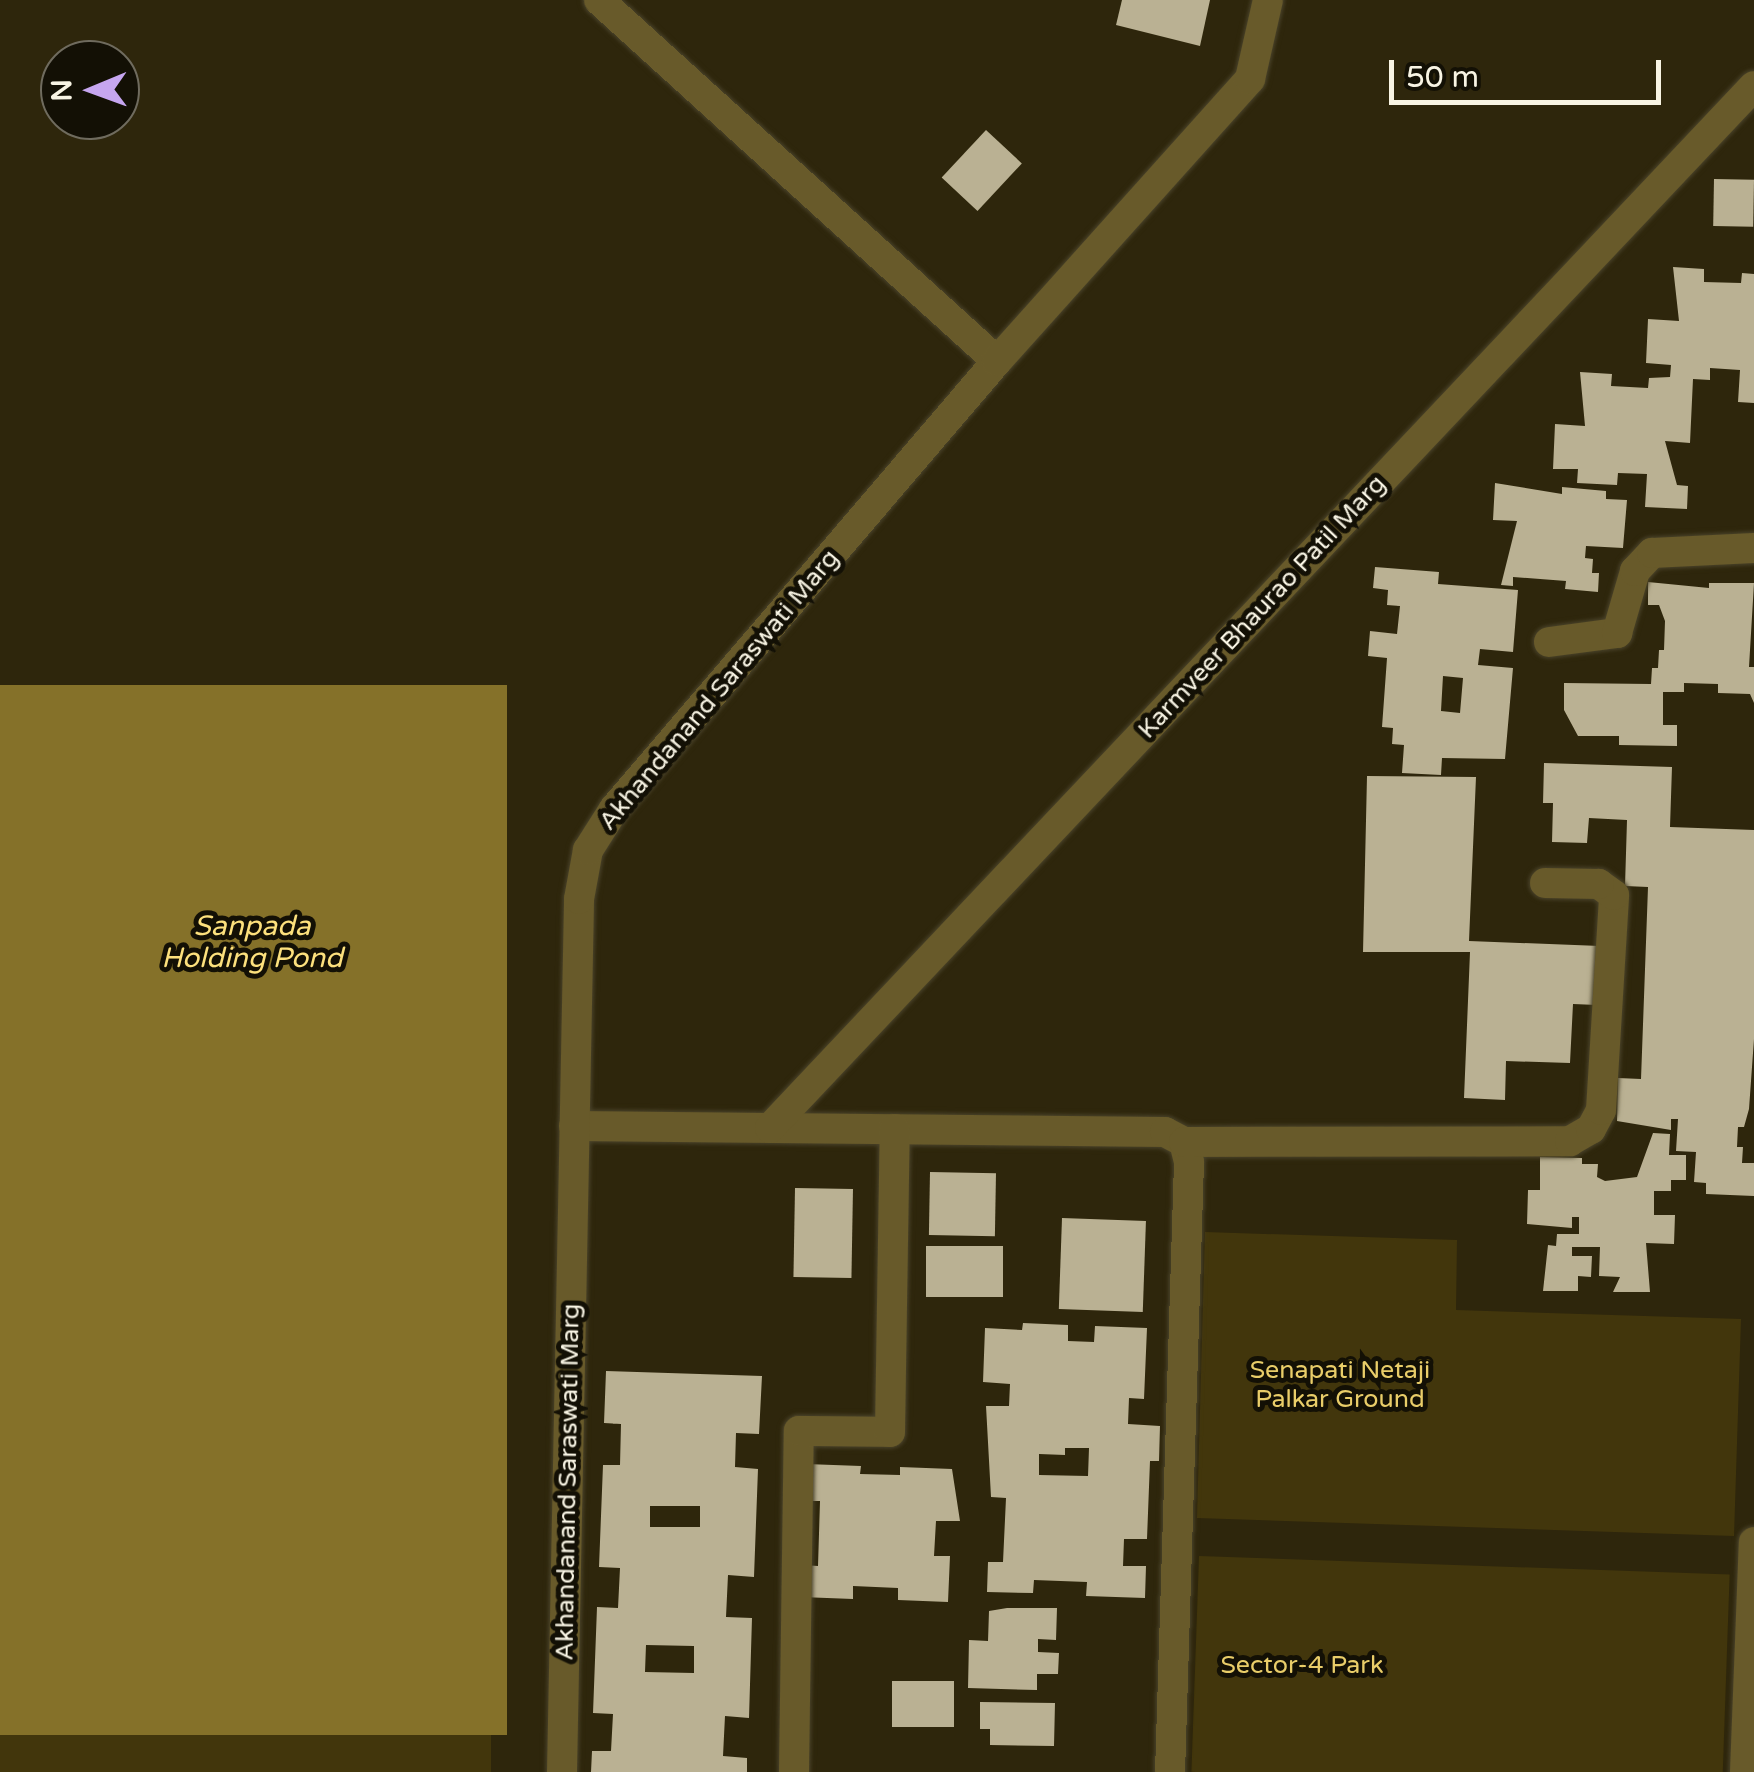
<!DOCTYPE html>
<style>
body{margin:0}
#map{position:relative;width:1754px;height:1772px;overflow:hidden;background:#2e260c;font-family:"Varela Round",sans-serif}
div>[style]{position:absolute}
.green>*{inset:0;background:#42360c;transform-origin:0 0}
.water>*{inset:0;background:#857129;transform-origin:0 0}
.building>*{inset:0;background:#bab193;transform-origin:0 0}
.roads{filter:drop-shadow(0 0 2px #4a432a) drop-shadow(0 0 2px #4a432a)}
.minor>*{height:30px;margin:-15px;padding:0 15px;transform-origin:15px;border-radius:15px;background:#685a2a}
span{translate:-50% -50%;white-space:nowrap;text-align:center;line-height:1.15;-webkit-text-stroke:10px #131005;paint-order:stroke}
.street-label{font-size:25px;color:#f8f4e4}
.park-label{font-size:25px;color:#e9cd69}
.water-label{font-size:28px;color:#fde17d;font-style:italic}
.north{position:absolute;left:40px;top:40px;width:100px;height:100px;box-sizing:border-box;background:#131005;border:2px solid #6f6b5e;border-radius:50%;rotate:269deg;font-size:28px;font-weight:700;line-height:40px;text-align:center;color:#f8f4e4}
.north::after{content:'';display:block;margin:auto;width:35px;height:45px;background:#c6a6f0;clip-path:polygon(50% 0,100% 100%,50% 72%,0 100%)}
.scale{position:absolute;left:1389px;top:60px;width:272px;height:45px;box-sizing:border-box;border:5px solid #f8f4e4;border-top:0;padding-left:12px;font-size:30px;line-height:35px;white-space:nowrap;color:#f8f4e4;-webkit-text-stroke:8px #131005;paint-order:stroke}
</style>
<div id="map">
<div class="green">
<div style="clip-path:polygon(1205px 1232px,1457px 1240px,1456px 1310px,1741px 1319px,1734px 1536px,1197px 1518px)"></div>
<div style="left:1199px;top:1556px;width:531px;height:216px;rotate:2deg"></div>
<div style="left:491px;top:1735px;width:37px;height:491px;rotate:90deg"></div>
</div>
<div class="water">
<div style="left:0;top:685px;width:507px;height:1050px"></div>
</div>
<div class="building">
<div style="clip-path:polygon(1122px 0,1210px 0,1200px 46px,1116px 25px)"></div>
<div style="left:986px;top:130px;width:49px;height:65px;rotate:43deg"></div>
<div style="left:1714px;top:179px;width:40px;height:47px;rotate:1deg"></div>
<div style="clip-path:polygon(1673px 267px,1704px 269px,1704px 282px,1741px 283px,1742px 273px,1754px 274px,1754px 403px,1738px 402px,1740px 370px,1710px 368px,1710px 380px,1693px 379px,1690px 443px,1665px 441px,1677px 485px,1688px 486px,1687px 509px,1645px 507px,1647px 474px,1618px 473px,1617px 485px,1577px 483px,1578px 469px,1553px 469px,1555px 424px,1585px 426px,1580px 372px,1612px 374px,1611px 386px,1648px 388px,1649px 378px,1670px 377px,1671px 365px,1646px 363px,1648px 319px,1679px 321px)"></div>
<div style="clip-path:polygon(1495px 483px,1562px 494px,1562px 487px,1606px 491px,1606px 499px,1627px 500px,1623px 548px,1586px 546px,1585px 558px,1593px 559px,1592px 573px,1599px 573px,1598px 592px,1565px 589px,1566px 581px,1513px 577px,1513px 586px,1501px 585px,1517px 521px,1493px 520px)"></div>
<div style="clip-path:polygon(evenodd,1375px 567px,1439px 572px,1438px 584px,1518px 590px,1513px 652px,1480px 649px,1478px 665px,1513px 668px,1505px 759px,1442px 758px,1441px 775px,1402px 773px,1404px 745px,1392px 744px,1393px 728px,1382px 727px,1387px 658px,1368px 656px,1370px 631px,1397px 634px,1400px 606px,1387px 605px,1388px 590px,1373px 588px,1375px 567px,1443px 676px,1463px 678px,1460px 713px,1441px 711px,1443px 676px)"></div>
<div style="clip-path:polygon(1648px 582px,1709px 588px,1709px 583px,1754px 583px,1749px 667px,1754px 667px,1754px 703px,1750px 694px,1718px 693px,1718px 684px,1684px 683px,1684px 692px,1663px 692px,1663px 725px,1677px 725px,1677px 746px,1619px 745px,1619px 736px,1578px 736px,1564px 710px,1564px 683px,1651px 684px,1652px 668px,1658px 668px,1659px 650px,1664px 650px,1665px 621px,1659px 605px,1648px 605px)"></div>
<div style="clip-path:polygon(1544px 763px,1672px 767px,1670px 827px,1754px 830px,1754px 1039px,1749px 1109px,1744px 1127px,1738px 1127px,1737px 1147px,1743px 1147px,1742px 1163px,1754px 1163px,1754px 1196px,1706px 1194px,1706px 1183px,1694px 1182px,1696px 1152px,1676px 1151px,1678px 1119px,1671px 1119px,1671px 1130px,1617px 1121px,1618px 1078px,1641px 1079px,1648px 887px,1625px 886px,1627px 820px,1589px 818px,1587px 843px,1552px 842px,1553px 803px,1543px 803px)"></div>
<div style="clip-path:polygon(1367px 776px,1476px 777px,1469px 941px,1600px 946px,1597px 1005px,1573px 1004px,1570px 1063px,1506px 1061px,1505px 1100px,1464px 1098px,1470px 952px,1363px 952px)"></div>
<div style="clip-path:polygon(1653px 1133px,1670px 1134px,1669px 1155px,1686px 1155px,1686px 1180px,1671px 1180px,1671px 1191px,1654px 1191px,1654px 1215px,1675px 1215px,1674px 1244px,1646px 1243px,1650px 1292px,1613px 1292px,1620px 1277px,1599px 1276px,1600px 1247px,1572px 1247px,1572px 1256px,1592px 1256px,1591px 1277px,1578px 1276px,1578px 1291px,1543px 1291px,1548px 1245px,1556px 1246px,1557px 1234px,1579px 1234px,1579px 1217px,1572px 1217px,1572px 1228px,1527px 1224px,1528px 1190px,1540px 1190px,1540px 1157px,1582px 1158px,1582px 1164px,1598px 1164px,1597px 1177px,1605px 1181px,1637px 1177px)"></div>
<div style="left:930px;top:1172px;width:66px;height:63px;rotate:1deg"></div>
<div style="left:795px;top:1188px;width:58px;height:89px;rotate:1deg"></div>
<div style="left:1062px;top:1218px;width:84px;height:91px;rotate:2deg"></div>
<div style="left:926px;top:1246px;width:77px;height:51px"></div>
<div style="clip-path:polygon(evenodd,1023px 1323px,1068px 1325px,1068px 1341px,1094px 1342px,1095px 1326px,1147px 1328px,1144px 1399px,1129px 1398px,1128px 1424px,1160px 1426px,1159px 1461px,1150px 1461px,1147px 1539px,1124px 1539px,1123px 1566px,1146px 1566px,1145px 1598px,1086px 1596px,1087px 1582px,1034px 1580px,1033px 1593px,987px 1592px,988px 1562px,1003px 1562px,1006px 1498px,991px 1497px,986px 1406px,1009px 1406px,1010px 1384px,983px 1382px,985px 1328px,1022px 1330px,1023px 1323px,1065px 1448px,1089px 1448px,1088px 1476px,1039px 1475px,1039px 1454px,1065px 1455px,1065px 1448px)"></div>
<div style="clip-path:polygon(evenodd,606px 1371px,762px 1376px,759px 1434px,736px 1433px,735px 1467px,758px 1469px,754px 1577px,728px 1575px,726px 1617px,752px 1618px,749px 1718px,725px 1716px,723px 1756px,747px 1758px,747px 1772px,591px 1772px,592px 1751px,611px 1751px,613px 1714px,593px 1713px,597px 1607px,618px 1608px,620px 1568px,599px 1567px,603px 1465px,620px 1465px,621px 1424px,604px 1423px,606px 1371px,650px 1506px,700px 1506px,700px 1527px,650px 1527px,650px 1506px,606px 1371px,646px 1645px,694px 1646px,694px 1673px,645px 1672px,646px 1645px)"></div>
<div style="clip-path:polygon(806px 1464px,861px 1466px,860px 1474px,900px 1475px,900px 1467px,952px 1469px,960px 1521px,936px 1521px,934px 1556px,950px 1556px,948px 1602px,898px 1600px,898px 1588px,853px 1586px,853px 1599px,801px 1597px,803px 1565px,818px 1566px,820px 1501px,805px 1501px)"></div>
<div style="clip-path:polygon(1007px 1608px,1057px 1608px,1056px 1640px,1038px 1639px,1038px 1652px,1059px 1653px,1058px 1674px,1037px 1674px,1037px 1690px,968px 1688px,969px 1640px,988px 1641px,989px 1611px)"></div>
<div style="left:892px;top:1681px;width:62px;height:46px"></div>
<div style="clip-path:polygon(980px 1702px,1055px 1703px,1054px 1746px,990px 1745px,990px 1729px,980px 1729px)"></div>
</div>
<div class="roads">
<div class="minor">
<div style="left:599px;top:0;width:537px;rotate:42.21deg"></div>
<div style="left:1549px;top:642px;width:69px;rotate:-7.5deg"></div>
<div style="left:1617px;top:633px;width:65px;rotate:-73.8deg"></div>
<div style="left:1635px;top:571px;width:25px;rotate:-47deg"></div>
<div style="left:1652px;top:553px;width:102px;rotate:-2.8deg"></div>
<div style="left:574px;top:1126px;width:591px;rotate:0.58deg"></div>
<div style="left:1165px;top:1132px;width:21px;rotate:28deg"></div>
<div style="left:1184px;top:1142px;width:21px;rotate:76deg"></div>
<div style="left:1189px;top:1162px;width:610px;rotate:91.78deg"></div>
<div style="left:770px;top:1128px;width:1433px;rotate:-46.64deg"></div>
<div style="left:1184px;top:1142px;width:386px;rotate:-0.1deg"></div>
<div style="left:1570px;top:1141px;width:24px;rotate:-30deg"></div>
<div style="left:1591px;top:1129px;width:21px;rotate:-62deg"></div>
<div style="left:1601px;top:1110px;width:215px;rotate:-86.5deg"></div>
<div style="left:1614px;top:895px;width:19px;rotate:-144deg"></div>
<div style="left:1599px;top:884px;width:54px;rotate:-178.9deg"></div>
<div style="left:562px;top:1772px;width:873px;rotate:-88.88deg"></div>
<div style="left:579px;top:899px;width:50px;rotate:-79.6deg"></div>
<div style="left:588px;top:850px;width:49px;rotate:-57.6deg"></div>
<div style="left:614px;top:809px;width:589px;rotate:-49.47deg"></div>
<div style="left:997px;top:361px;width:379px;rotate:-48.1deg"></div>
<div style="left:1250px;top:79px;width:81px;rotate:-77.2deg"></div>
<div style="left:794px;top:1772px;width:341px;rotate:-89.2deg"></div>
<div style="left:799px;top:1431px;width:91px;rotate:0.6deg"></div>
<div style="left:890px;top:1432px;width:303px;rotate:-89.1deg"></div>
<div style="left:1745px;top:1772px;width:230px;rotate:-87.8deg"></div>
</div>
</div>
<div class="street-label">
<span style="left:1262px;top:607px;rotate:-47deg">Karmveer Bhaurao Patil Marg</span>
<span style="left:719px;top:690px;rotate:-50deg">Akhandanand Saraswati Marg</span>
<span style="left:568px;top:1482px;rotate:-89deg">Akhandanand Saraswati Marg</span>
</div>
<div class="park-label">
<span style="left:1340px;top:1385px">Senapati Netaji<br>Palkar Ground</span>
<span style="left:1302px;top:1665px">Sector-4 Park</span>
</div>
<div class="water-label">
<span style="left:252px;top:942px">Sanpada<br>Holding Pond</span>
</div>
<div class="north">N</div>
<div class="scale">50 m</div>
</div>
